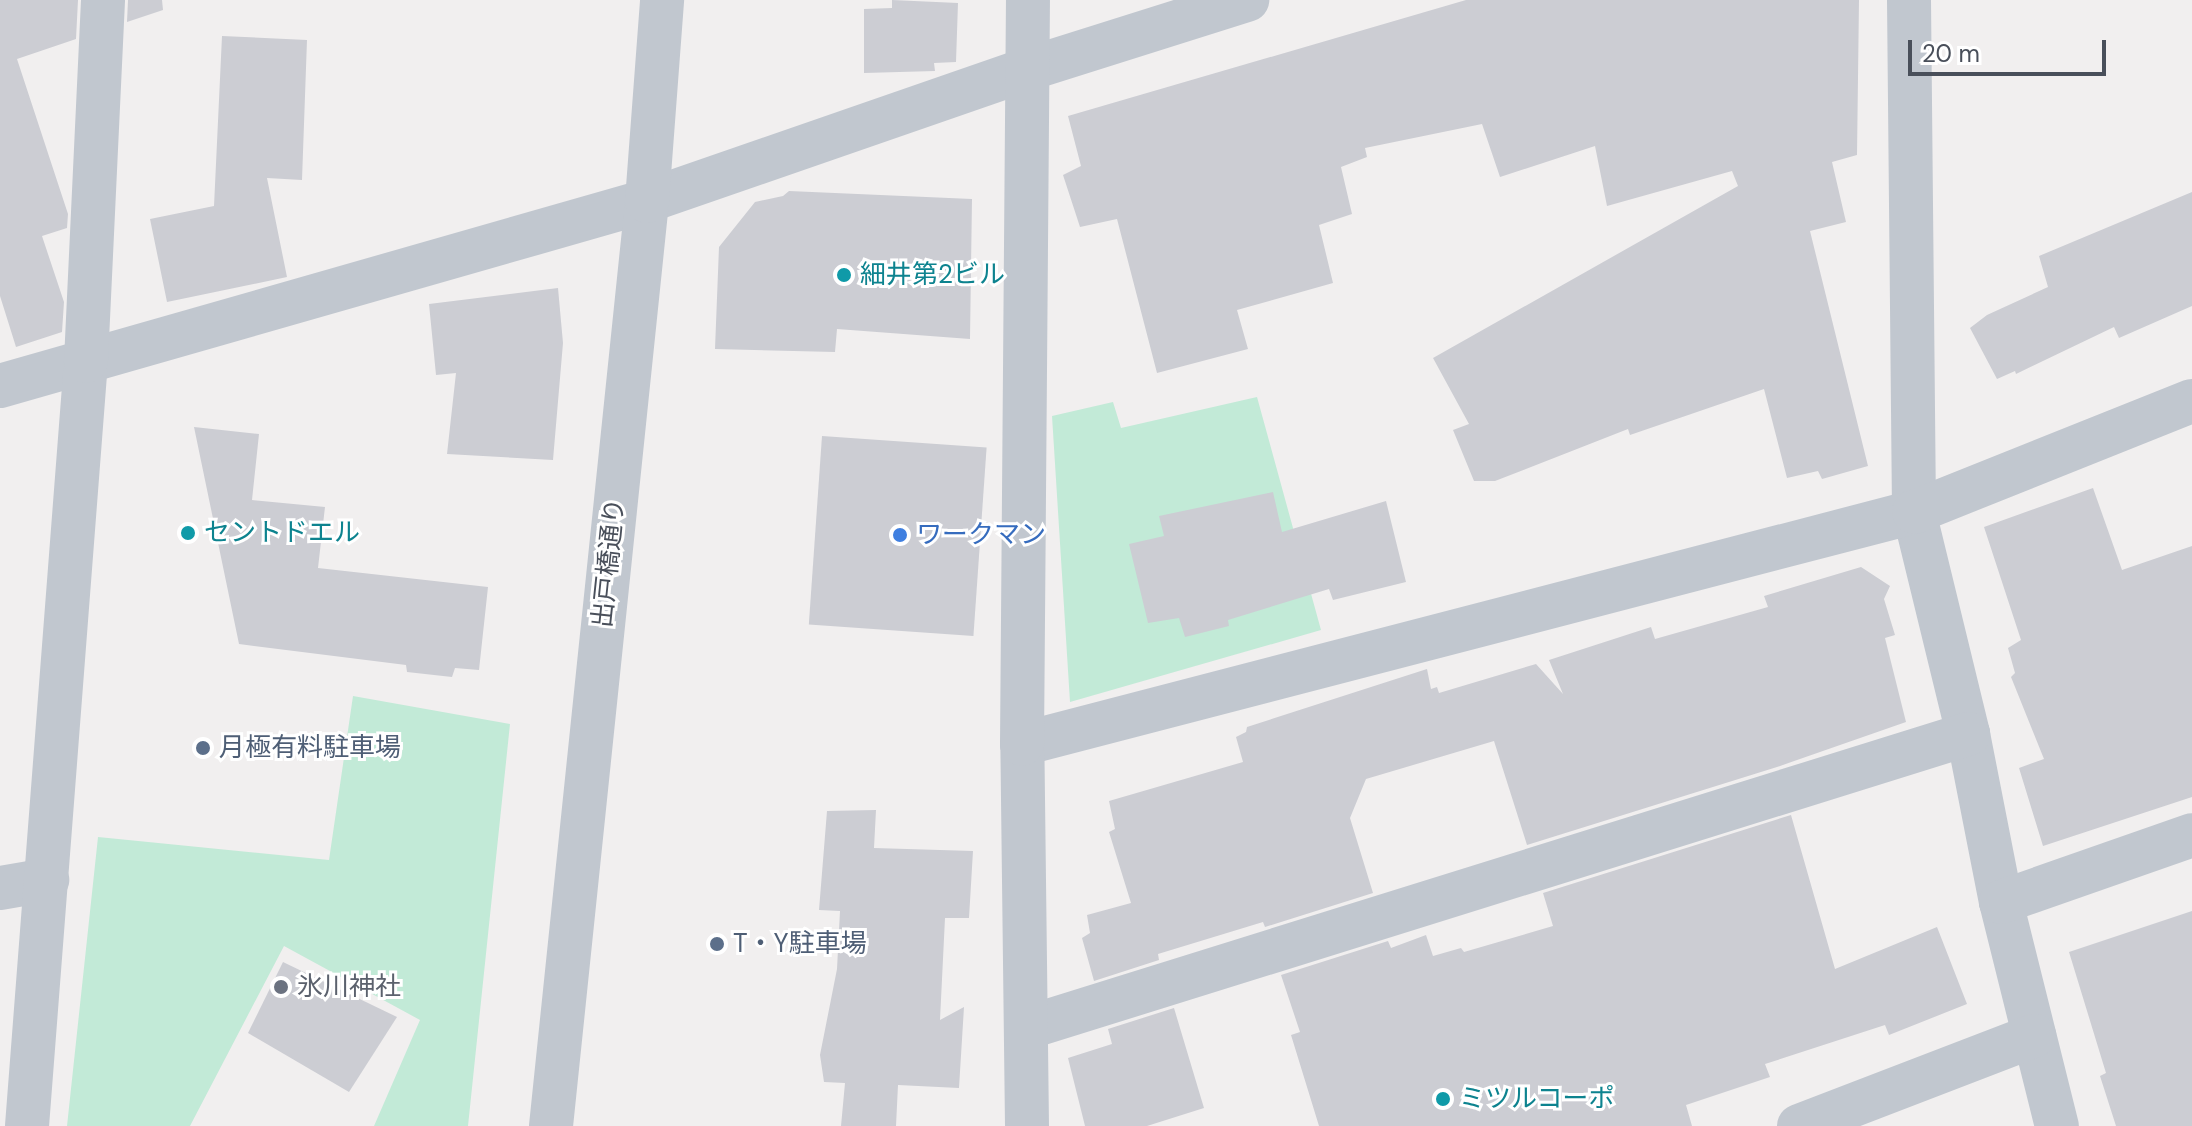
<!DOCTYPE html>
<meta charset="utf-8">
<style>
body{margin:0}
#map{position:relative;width:2192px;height:1126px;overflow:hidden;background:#f1efef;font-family:"DM Sans","Noto Sans JP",sans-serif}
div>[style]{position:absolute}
.green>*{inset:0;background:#c2ead7}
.building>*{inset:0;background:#cccdd3;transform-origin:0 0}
.minor>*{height:44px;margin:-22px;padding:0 22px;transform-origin:22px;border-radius:22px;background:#c1c7cf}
.dots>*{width:22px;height:22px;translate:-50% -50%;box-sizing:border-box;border:4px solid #fff;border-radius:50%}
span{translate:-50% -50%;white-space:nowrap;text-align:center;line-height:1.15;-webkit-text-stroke:6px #fff;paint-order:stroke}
.culture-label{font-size:26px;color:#0d838f}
.left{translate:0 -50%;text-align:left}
.shop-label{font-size:26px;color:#366cbe}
.street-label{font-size:26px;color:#494f5a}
.service-label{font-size:26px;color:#4e5e75}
.worship-label{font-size:26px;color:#5b616d}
.scale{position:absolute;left:1908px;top:40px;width:198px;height:36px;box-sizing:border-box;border:4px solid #494f5a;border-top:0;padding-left:10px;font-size:24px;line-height:28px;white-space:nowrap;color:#494f5a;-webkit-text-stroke:6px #fff;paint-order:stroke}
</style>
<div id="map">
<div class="green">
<div style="clip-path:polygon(1257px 397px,1321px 630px,1070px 702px,1052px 416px,1113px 402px,1121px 428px)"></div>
<div style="clip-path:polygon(353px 696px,510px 724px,468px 1126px,374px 1126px,420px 1020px,284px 946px,190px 1126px,67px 1126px,98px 837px,329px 860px)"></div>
</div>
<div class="building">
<div style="clip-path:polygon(0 0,78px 0,76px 39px,17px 59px,68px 214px,67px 228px,42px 236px,64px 302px,62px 332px,16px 347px,0 296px)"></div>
<div style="clip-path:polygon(128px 0,162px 0,163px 10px,127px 22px)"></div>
<div style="clip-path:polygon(892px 0,958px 3px,956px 62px,934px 63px,935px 71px,864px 73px,864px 9px,892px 8px)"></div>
<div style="clip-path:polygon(1466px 0,1859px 0,1857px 155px,1832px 162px,1846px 222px,1810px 231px,1868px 466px,1822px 479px,1818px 471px,1787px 478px,1764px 389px,1630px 435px,1628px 429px,1495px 481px,1474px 481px,1453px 430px,1469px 424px,1433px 358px,1738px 186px,1732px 171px,1607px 206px,1595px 146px,1500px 177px,1482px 124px,1365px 148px,1367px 157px,1341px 167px,1352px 214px,1319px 225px,1333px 283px,1237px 310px,1248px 349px,1157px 373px,1117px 219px,1080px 227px,1063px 175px,1081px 166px,1068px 116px)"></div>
<div style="clip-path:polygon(222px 36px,307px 40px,302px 180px,267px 178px,287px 277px,167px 302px,150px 219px,214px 206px)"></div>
<div style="clip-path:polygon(789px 191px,972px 199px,970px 339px,837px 329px,835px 352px,715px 349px,719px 247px,755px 202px,783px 196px)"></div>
<div style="clip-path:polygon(2192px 192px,2192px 306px,2119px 338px,2114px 327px,2016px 374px,2015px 371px,1997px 379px,1970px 328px,1987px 315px,2048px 287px,2039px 256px)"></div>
<div style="clip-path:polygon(558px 288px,563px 343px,553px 460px,447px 454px,456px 373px,436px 375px,429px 304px)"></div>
<div style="clip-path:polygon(194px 427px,259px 434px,252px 500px,325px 507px,318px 568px,488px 587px,479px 670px,455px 668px,452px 677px,407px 672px,406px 665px,239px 644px)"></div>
<div style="left:822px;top:436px;width:165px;height:189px;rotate:4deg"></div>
<div style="clip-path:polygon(2093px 488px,2122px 570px,2192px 546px,2192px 797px,2043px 846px,2019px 768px,2044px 759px,2011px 677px,2015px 673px,2008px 648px,2021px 640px,1984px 527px)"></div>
<div style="clip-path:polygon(1273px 492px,1282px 532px,1386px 501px,1406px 582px,1333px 600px,1329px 589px,1228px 620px,1229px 626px,1185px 637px,1179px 618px,1148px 623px,1129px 544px,1164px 536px,1159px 516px)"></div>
<div style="clip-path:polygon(1861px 567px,1890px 586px,1884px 599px,1895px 635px,1885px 638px,1906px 722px,1777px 767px,1527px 845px,1494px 741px,1366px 779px,1350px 818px,1373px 893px,1265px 927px,1263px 922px,1158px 954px,1159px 960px,1094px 981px,1082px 938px,1090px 933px,1087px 915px,1131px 903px,1109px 832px,1115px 829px,1109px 801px,1243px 762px,1236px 737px,1246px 732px,1247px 727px,1427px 669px,1431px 689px,1437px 687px,1439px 693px,1536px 664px,1563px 694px,1549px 660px,1651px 627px,1655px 639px,1768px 607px,1764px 596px)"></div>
<div style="clip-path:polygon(876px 810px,874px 848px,973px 851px,969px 918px,945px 918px,940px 1020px,964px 1007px,959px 1088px,898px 1085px,896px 1126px,841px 1126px,845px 1083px,824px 1082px,820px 1055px,837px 969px,840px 911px,819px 910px,827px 811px)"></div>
<div style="clip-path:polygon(1791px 815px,1835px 969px,1937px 927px,1967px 1004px,1889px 1035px,1885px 1025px,1765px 1064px,1770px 1077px,1686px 1105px,1692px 1126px,1319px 1126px,1291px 1035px,1300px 1032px,1281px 975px,1388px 941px,1391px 948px,1426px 935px,1433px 956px,1461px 948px,1464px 952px,1553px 926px,1543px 893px)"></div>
<div style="clip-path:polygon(2192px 911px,2192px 1126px,2116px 1126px,2100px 1076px,2106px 1073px,2069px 952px)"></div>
<div style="clip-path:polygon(283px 962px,397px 1017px,349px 1092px,248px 1033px)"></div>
<div style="clip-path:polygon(1174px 1008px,1204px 1108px,1147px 1126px,1085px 1126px,1068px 1058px,1112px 1044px,1108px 1029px)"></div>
</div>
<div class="minor">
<div style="left:1909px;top:0;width:512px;rotate:89.44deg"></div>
<div style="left:1914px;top:512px;width:228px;rotate:76.3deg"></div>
<div style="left:1968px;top:734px;width:171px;rotate:78.9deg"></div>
<div style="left:2001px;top:902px;width:231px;rotate:76deg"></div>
<div style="left:0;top:386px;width:673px;rotate:-15.96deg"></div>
<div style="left:647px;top:201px;width:403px;rotate:-19.1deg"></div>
<div style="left:1028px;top:69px;width:230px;rotate:-17.5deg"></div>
<div style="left:1022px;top:744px;width:922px;rotate:-14.58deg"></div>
<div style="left:1914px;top:512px;width:299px;rotate:-21.8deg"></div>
<div style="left:0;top:888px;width:48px;rotate:-9.7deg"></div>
<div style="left:2001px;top:902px;width:202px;rotate:-19.3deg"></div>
<div style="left:1026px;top:1028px;width:987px;rotate:-17.33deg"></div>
<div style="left:27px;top:1126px;width:767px;rotate:-85.59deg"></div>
<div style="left:86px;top:361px;width:361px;rotate:-87.3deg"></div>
<div style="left:551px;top:1126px;width:930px;rotate:-84.07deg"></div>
<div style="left:647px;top:201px;width:202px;rotate:-85.7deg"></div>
<div style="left:1027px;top:1126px;width:382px;rotate:-90.7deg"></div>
<div style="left:1022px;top:744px;width:744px;rotate:-89.54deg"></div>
<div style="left:1799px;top:1126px;width:252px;rotate:-21deg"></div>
</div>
<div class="dots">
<div style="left:844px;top:275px;background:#0f9aa8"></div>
<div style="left:188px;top:533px;background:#0f9aa8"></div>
<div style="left:900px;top:535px;background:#3f7fe0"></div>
<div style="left:203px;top:748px;background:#5c6f8a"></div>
<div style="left:717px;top:944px;background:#5c6f8a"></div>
<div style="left:281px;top:987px;background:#6b7280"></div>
<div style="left:1443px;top:1099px;background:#0f9aa8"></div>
</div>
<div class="culture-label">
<span class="left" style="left:860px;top:275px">細井第2ビル</span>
<span class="left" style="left:204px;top:533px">セントドエル</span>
<span class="left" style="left:1459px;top:1099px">ミツルコーポ</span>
</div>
<div class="shop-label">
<span class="left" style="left:916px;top:535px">ワークマン</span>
</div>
<div class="street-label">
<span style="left:609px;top:563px;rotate:-84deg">出戸橋通り</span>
</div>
<div class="service-label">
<span class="left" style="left:219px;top:748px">月極有料駐車場</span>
<span class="left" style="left:733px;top:944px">T・Y駐車場</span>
</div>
<div class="worship-label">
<span class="left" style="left:297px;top:987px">氷川神社</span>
</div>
<div class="scale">20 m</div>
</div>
